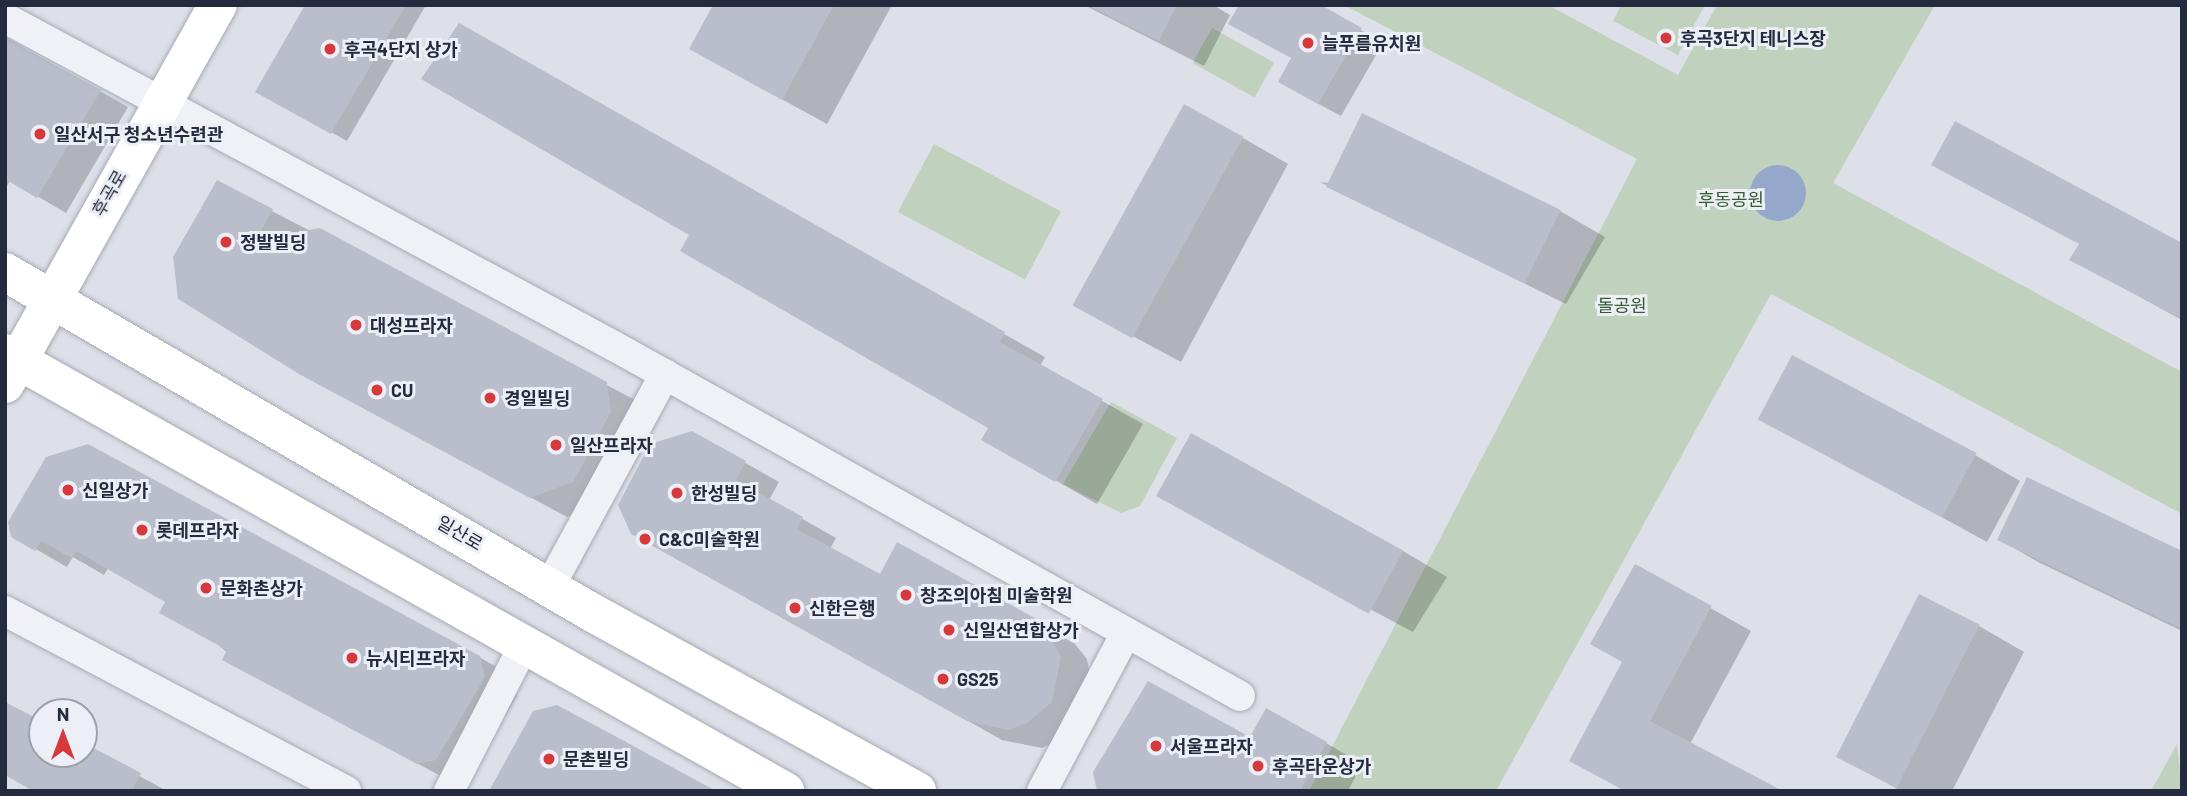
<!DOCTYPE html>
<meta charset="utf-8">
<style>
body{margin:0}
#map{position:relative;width:2187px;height:796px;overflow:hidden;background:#dde0e8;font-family:Barlow,"Noto Sans KR",sans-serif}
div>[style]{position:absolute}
.green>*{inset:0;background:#c0d2bd;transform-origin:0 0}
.water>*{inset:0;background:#95a8cb}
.round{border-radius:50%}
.shadow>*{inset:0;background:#0003}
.building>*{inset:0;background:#babecb;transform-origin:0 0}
.roads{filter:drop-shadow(0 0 2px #a6aab5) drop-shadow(0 0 2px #a6aab5)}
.street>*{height:30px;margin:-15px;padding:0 15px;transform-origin:15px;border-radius:15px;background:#f0f1f6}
.secondary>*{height:38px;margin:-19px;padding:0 19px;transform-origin:19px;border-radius:19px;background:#fff}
.primary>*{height:38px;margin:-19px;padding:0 19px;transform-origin:19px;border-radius:19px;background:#fff}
.dots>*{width:19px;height:19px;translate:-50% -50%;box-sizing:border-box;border:4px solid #eceff5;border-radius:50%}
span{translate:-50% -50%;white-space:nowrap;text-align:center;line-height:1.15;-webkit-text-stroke:6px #eceff5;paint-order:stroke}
.poi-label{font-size:18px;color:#252b3f;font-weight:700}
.left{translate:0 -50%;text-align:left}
.street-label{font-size:18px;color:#252b3f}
.park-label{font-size:18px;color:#345c32}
.frame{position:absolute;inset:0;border:7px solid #252b3f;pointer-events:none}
.north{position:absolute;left:28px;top:698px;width:70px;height:70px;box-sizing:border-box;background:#eceff5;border:2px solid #9ca1ac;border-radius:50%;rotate:0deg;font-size:19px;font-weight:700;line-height:28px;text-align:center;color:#252b3f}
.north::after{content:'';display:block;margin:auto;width:24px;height:32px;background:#d6383b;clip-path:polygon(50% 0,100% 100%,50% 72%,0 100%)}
</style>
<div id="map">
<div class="green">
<div style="clip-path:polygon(1344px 5px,1548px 5px,1678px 75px,1717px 5px,1935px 5px,1833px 183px,2182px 372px,2182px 514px,1771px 294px,1496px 791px,1309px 791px,1637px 159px)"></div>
<div style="clip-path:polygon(1621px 5px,1705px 5px,1678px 55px,1613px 21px)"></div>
<div style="left:1212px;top:28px;width:71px;height:40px;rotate:29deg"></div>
<div style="left:934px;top:144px;width:144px;height:77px;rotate:28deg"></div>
<div style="clip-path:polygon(1111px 402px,1177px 438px,1140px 506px,1121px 513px,1063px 484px)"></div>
<div style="clip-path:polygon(2177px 744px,2182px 791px,2151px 791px)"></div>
</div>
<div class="water">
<div class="round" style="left:1750px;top:165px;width:56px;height:56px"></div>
</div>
<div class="shadow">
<div style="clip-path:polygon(307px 5px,426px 5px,347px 141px,257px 91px)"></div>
<div style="clip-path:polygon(715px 5px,892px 5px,827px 124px,736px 74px)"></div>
<div style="clip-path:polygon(1084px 5px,1213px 5px,1230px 15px,1204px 66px)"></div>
<div style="clip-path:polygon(1317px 5px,1383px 43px,1341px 116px,1302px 95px)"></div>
<div style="clip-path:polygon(5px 37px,128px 107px,66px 213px,10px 180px,5px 190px)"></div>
<div style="clip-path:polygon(1243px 138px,1288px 164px,1181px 362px,1075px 305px)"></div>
<div style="clip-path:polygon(1320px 182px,1560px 211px,1605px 237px,1566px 304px)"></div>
<div style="clip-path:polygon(218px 183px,643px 404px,610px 502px,567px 517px,338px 394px)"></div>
<div style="clip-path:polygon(2182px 246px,2182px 320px,2072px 260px)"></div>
<div style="clip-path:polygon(682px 250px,1004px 334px,1045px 357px,1040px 366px,1143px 424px,1097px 504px,983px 439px,990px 428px)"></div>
<div style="clip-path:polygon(1760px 418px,1975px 455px,2020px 481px,1987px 542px)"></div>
<div style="clip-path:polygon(692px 433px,779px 482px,769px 500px,836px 538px,830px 549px,881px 576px,1005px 603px,1075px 644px,1087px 659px,1094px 697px,1075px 732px,1042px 748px,1002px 740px,667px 552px)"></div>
<div style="clip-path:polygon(1204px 521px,1403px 551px,1447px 577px,1413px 632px)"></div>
<div style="clip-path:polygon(10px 522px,479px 657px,512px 676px,517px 696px,468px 777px,450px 781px,256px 677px,167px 601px,108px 568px,104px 575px,73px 557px,67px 567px,13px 536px)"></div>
<div style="clip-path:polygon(1999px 539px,2182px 553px,2182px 631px,2038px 562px)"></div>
<div style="clip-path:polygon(1636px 566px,1751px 631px,1690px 744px,1625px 791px,1624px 662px)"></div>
<div style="clip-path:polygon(1979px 626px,2024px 652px,1952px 791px,1901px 791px,1839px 756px)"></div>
<div style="clip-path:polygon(42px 724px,42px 754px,84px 754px,84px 746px,167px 791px,38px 791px)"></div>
<div style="clip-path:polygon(1251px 739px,1326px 743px,1362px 764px,1348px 791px,1098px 791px)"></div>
</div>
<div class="building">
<div style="clip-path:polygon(305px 5px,406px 5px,331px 134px,255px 92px)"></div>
<div style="clip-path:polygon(713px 5px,834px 5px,782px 100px,689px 49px)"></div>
<div style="clip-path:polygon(1087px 5px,1177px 5px,1159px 41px)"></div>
<div style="clip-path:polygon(1239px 5px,1321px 5px,1362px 28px,1318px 104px,1278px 82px,1291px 58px,1228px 24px)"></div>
<div style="clip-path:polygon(459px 23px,1005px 332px,1000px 342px,1103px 399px,1055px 482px,981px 440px,988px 428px,680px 251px,689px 235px,421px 79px)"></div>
<div style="clip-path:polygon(5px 38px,101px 90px,37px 198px,5px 179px)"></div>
<div style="left:1184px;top:104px;width:68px;height:230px;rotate:29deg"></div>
<div style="left:1362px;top:113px;width:221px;height:82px;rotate:26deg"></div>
<div style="clip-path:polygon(1955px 121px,2182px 243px,2182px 319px,2069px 260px,2079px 244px,1931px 165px)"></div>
<div style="clip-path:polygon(217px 180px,273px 209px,257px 239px,320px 228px,607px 382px,611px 412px,573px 482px,530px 498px,299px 374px,178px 299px,173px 257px)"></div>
<div style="left:1792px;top:355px;width:209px;height:73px;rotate:28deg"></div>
<div style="clip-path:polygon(692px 431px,746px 461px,736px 480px,803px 517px,797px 529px,880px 574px,897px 542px,1042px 622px,1061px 657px,1052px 702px,1027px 723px,1008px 730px,967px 721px,631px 534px,618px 505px,650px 444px)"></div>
<div style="left:1191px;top:433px;width:243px;height:72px;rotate:29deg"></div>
<div style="clip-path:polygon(88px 444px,480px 656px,485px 677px,436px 760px,417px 764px,222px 660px,227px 650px,159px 613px,165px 602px,76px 551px,72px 558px,41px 541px,35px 551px,11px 537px,8px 522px,46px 457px)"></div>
<div style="clip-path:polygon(2027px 477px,2182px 551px,2182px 629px,1997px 540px)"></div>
<div style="clip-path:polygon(1635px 564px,1712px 606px,1650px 721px,1783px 791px,1625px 791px,1569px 761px,1622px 662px,1590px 644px)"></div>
<div style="left:1919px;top:594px;width:68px;height:183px;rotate:27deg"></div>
<div style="clip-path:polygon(1148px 681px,1250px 737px,1266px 708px,1327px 742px,1300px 791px,1097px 791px,1093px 772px)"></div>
<div style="clip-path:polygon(5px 702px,42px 721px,42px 754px,84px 754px,84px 743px,141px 773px,132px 791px,33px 791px,5px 775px)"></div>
<div style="clip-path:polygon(557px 705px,615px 736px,716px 791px,489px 791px,533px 711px)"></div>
</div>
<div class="roads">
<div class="street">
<div style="left:5px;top:18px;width:692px;rotate:28.31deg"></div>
<div style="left:614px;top:346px;width:717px;rotate:29.21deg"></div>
<div style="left:551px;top:584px;width:239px;rotate:-61.5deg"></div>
<div style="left:5px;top:611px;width:386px;rotate:27.8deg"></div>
<div style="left:449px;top:791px;width:166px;rotate:-62.8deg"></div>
<div style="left:1042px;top:791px;width:179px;rotate:-62deg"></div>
</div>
<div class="secondary">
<div style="left:5px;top:384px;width:435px;rotate:-60.7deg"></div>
</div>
<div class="primary">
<div style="left:5px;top:272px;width:680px;rotate:30.11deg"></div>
<div style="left:593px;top:613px;width:370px;rotate:28.8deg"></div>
<div style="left:5px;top:353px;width:895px;rotate:29.32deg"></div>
</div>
</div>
<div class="dots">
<div style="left:1666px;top:38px;background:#d6383b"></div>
<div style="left:1308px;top:43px;background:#d6383b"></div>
<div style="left:330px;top:49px;background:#d6383b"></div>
<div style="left:40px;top:134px;background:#d6383b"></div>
<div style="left:226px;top:242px;background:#d6383b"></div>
<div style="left:356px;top:325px;background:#d6383b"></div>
<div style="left:377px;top:390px;background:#d6383b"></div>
<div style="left:490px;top:398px;background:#d6383b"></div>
<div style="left:556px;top:445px;background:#d6383b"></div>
<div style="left:68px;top:490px;background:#d6383b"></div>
<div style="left:677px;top:493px;background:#d6383b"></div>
<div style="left:142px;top:530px;background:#d6383b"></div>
<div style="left:645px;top:539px;background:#d6383b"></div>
<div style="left:206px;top:588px;background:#d6383b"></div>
<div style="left:906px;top:595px;background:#d6383b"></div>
<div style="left:795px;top:608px;background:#d6383b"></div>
<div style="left:949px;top:630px;background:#d6383b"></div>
<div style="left:352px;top:658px;background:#d6383b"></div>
<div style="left:943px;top:679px;background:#d6383b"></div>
<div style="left:1156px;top:746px;background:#d6383b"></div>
<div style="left:549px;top:759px;background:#d6383b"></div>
<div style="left:1258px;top:766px;background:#d6383b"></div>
</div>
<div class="poi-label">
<span class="left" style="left:1680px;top:38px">후곡3단지 테니스장</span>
<span class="left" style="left:1322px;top:43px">늘푸름유치원</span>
<span class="left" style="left:344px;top:49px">후곡4단지 상가</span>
<span class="left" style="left:54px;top:134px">일산서구 청소년수련관</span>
<span class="left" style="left:240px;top:242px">정발빌딩</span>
<span class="left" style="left:370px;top:325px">대성프라자</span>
<span class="left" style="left:391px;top:390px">CU</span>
<span class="left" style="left:504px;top:398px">경일빌딩</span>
<span class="left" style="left:570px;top:445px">일산프라자</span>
<span class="left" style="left:82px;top:490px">신일상가</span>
<span class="left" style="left:691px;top:493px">한성빌딩</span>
<span class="left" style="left:156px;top:530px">롯데프라자</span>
<span class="left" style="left:659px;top:539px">C&amp;C미술학원</span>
<span class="left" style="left:220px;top:588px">문화촌상가</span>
<span class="left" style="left:920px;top:595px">창조의아침 미술학원</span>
<span class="left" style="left:809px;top:608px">신한은행</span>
<span class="left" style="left:963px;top:630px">신일산연합상가</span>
<span class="left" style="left:366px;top:658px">뉴시티프라자</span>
<span class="left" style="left:957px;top:679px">GS25</span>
<span class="left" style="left:1170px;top:746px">서울프라자</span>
<span class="left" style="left:563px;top:759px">문촌빌딩</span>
<span class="left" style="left:1272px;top:766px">후곡타운상가</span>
</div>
<div class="street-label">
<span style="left:109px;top:193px;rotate:-60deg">후곡로</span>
<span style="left:460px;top:533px;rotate:30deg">일산로</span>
</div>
<div class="park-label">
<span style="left:1731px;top:199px">후동공원</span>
<span style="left:1622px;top:305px">돌공원</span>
</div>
<div class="frame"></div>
<div class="north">N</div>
</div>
